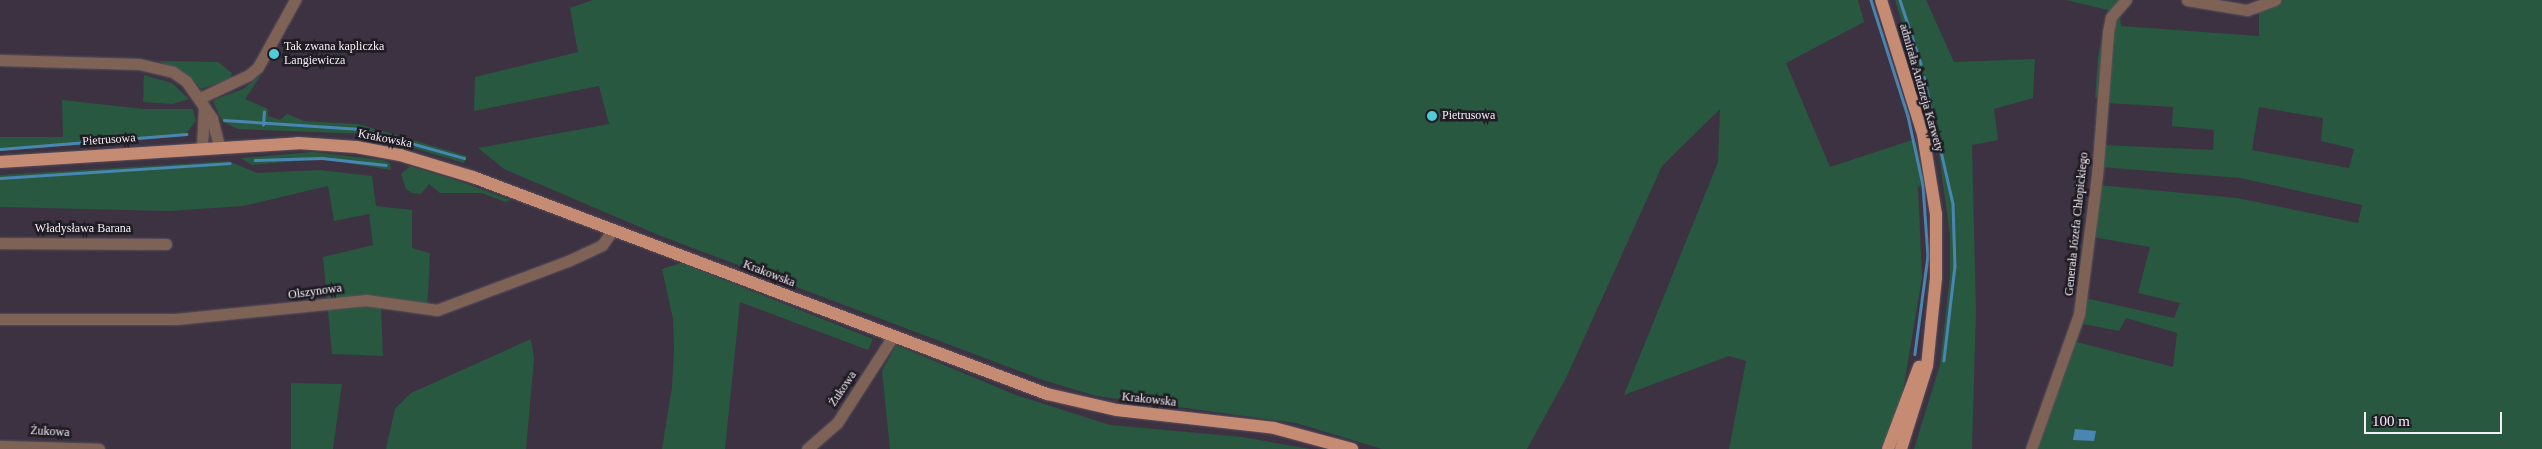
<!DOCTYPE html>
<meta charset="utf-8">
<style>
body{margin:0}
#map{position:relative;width:2542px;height:449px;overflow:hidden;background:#3c3241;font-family:Georgia,serif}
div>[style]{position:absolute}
.green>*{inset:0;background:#28583f}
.water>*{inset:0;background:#4a86b2}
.stream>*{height:2.5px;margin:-1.25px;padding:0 1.25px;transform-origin:1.25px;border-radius:1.25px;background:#4a86b2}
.roads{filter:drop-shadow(0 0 1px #59505e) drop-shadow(0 0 1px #59505e)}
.minor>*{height:11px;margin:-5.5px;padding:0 5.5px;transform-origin:5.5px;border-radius:5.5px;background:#7f6256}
.major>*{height:12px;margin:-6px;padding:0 6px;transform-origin:6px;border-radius:6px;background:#c58c73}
.dots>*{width:14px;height:14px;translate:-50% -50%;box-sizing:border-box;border:2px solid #201c23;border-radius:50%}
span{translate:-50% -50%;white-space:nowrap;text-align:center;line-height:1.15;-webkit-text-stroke:5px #201c23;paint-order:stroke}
.poi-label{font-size:12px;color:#f3edf6}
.left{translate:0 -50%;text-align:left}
.street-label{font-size:12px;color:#f3edf6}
.scale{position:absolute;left:2364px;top:412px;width:138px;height:22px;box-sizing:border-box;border:2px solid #f3edf6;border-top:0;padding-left:6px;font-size:15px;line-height:18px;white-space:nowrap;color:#f3edf6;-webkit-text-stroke:4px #201c23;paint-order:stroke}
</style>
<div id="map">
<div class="green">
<div style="clip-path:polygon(593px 0,1858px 0,1864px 22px,1786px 63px,1830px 167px,1915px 139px,1925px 184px,1918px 187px,1922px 277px,1900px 409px,1881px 449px,1729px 449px,1746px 361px,1729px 356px,1624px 395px,1718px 162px,1720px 109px,1662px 166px,1566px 378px,1527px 449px,1382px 449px,1296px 423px,1096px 396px,1043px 380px,661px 236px,504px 169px,478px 148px,609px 124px,599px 86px,474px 111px,475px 77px,578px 52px,570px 8px)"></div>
<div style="clip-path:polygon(1895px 0,1926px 0,1954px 62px,2035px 59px,2033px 98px,1994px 109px,1998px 140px,1972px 145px,1976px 311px,1972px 449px,1914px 449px,1940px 365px,1950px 275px,1950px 235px,1935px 125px)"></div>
<div style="clip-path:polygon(evenodd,2066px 0,2119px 0,2121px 26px,2259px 36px,2259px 0,2542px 0,2542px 449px,2035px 449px,2085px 298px,2174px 318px,2180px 303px,2138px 293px,2150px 247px,2092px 237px,2098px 185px,2237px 198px,2358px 223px,2362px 205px,2240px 178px,2100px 167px,2103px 145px,2213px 150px,2214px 130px,2172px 126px,2173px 107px,2107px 103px,2107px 97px,2095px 98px,2098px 56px,2108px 10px,2066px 0,2259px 107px,2323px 118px,2321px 141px,2354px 149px,2349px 168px,2252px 150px,2259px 107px,2066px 0,2126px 318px,2177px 333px,2173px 367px,2077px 342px,2083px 324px,2119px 331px,2126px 318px)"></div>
<div style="clip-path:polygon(159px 61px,218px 62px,232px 73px,230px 79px,201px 89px,191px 78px)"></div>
<div style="clip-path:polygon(262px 74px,245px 99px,268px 109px,268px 116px,280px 120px,287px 114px,304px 121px,358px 124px,467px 156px,464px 163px,366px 134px,238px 129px,223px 122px,213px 102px,216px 99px,243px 89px)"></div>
<div style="clip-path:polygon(144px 75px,172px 83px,189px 99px,173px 104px,143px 102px)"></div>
<div style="clip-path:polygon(62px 100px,144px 109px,193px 109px,196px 121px,184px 136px,0 151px,0 137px,63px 137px)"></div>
<div style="clip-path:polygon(313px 152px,383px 160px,390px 163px,391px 170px,320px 159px,252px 165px,241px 158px)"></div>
<div style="clip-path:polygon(228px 161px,257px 173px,319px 170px,372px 176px,376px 206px,412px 210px,412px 248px,430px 253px,427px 313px,381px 307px,383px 356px,332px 354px,323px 257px,373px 245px,369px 214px,334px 221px,328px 186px,243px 206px,170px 211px,0 207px,0 175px)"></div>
<div style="clip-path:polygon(410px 166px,456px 180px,511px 200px,505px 202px,482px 193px,440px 193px,429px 184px,421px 194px,412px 193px,406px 189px,401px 174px)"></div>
<div style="clip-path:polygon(681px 263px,873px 339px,868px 350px,740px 302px,725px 449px,662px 449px,672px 387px,674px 348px,673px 319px,662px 269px)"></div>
<div style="clip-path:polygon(531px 339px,534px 359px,526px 449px,386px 449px,395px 409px,411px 393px)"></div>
<div style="clip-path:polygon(896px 345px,1016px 395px,1110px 425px,1242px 437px,1310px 449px,890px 449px,882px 371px)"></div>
<div style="clip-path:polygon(291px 383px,342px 384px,333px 449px,291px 449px)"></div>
</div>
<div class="water">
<div style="clip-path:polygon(2075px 429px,2096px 431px,2094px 441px,2073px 440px)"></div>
</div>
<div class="stream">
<div style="left:1871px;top:0;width:122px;rotate:72.3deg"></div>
<div style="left:1908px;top:116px;width:71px;rotate:77.7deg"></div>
<div style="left:1923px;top:185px;width:71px;rotate:86deg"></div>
<div style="left:1928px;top:256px;width:99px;rotate:97.6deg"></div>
<div style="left:1900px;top:0;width:67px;rotate:71.8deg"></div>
<div style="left:1924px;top:77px;width:130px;rotate:77.1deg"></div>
<div style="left:1953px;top:204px;width:62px;rotate:88.2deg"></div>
<div style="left:1955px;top:266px;width:95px;rotate:96.7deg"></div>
<div style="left:224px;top:120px;width:137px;rotate:3.8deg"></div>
<div style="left:361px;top:129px;width:107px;rotate:15.7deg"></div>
<div style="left:263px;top:125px;width:13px;rotate:-86deg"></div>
<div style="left:0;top:149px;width:187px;rotate:-4.6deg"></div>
<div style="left:255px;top:160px;width:67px;rotate:-1.7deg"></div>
<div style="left:322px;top:158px;width:64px;rotate:6.2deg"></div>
<div style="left:0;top:178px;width:230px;rotate:-3.7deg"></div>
</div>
<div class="roads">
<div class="minor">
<div style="left:2187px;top:0;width:61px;rotate:9.5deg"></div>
<div style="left:2247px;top:10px;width:30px;rotate:-20deg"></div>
<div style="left:0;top:60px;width:139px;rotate:1.6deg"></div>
<div style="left:139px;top:64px;width:35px;rotate:13deg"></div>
<div style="left:173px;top:72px;width:16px;rotate:35deg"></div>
<div style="left:186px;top:81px;width:45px;rotate:54.9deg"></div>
<div style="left:212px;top:118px;width:29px;rotate:76deg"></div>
<div style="left:200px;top:98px;width:54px;rotate:-25.1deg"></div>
<div style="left:249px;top:75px;width:12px;rotate:-42deg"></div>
<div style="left:258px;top:67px;width:77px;rotate:-61.1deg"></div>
<div style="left:202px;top:147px;width:40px;rotate:-87.1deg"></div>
<div style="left:0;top:243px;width:166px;rotate:0.3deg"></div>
<div style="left:0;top:319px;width:176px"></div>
<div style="left:176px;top:319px;width:191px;rotate:-5.7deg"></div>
<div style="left:366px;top:300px;width:72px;rotate:8deg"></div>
<div style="left:437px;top:310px;width:140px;rotate:-20.5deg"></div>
<div style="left:568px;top:261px;width:38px;rotate:-25deg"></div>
<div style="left:602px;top:245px;width:19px;rotate:-54deg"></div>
<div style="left:0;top:446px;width:99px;rotate:1.7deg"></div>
<div style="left:807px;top:449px;width:40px;rotate:-41deg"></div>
<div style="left:837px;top:423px;width:103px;rotate:-57.2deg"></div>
<div style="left:2031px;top:449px;width:143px;rotate:-70.4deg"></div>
<div style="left:2079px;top:314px;width:139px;rotate:-82.6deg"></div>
<div style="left:2097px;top:176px;width:144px;rotate:-85.6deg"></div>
<div style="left:2108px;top:32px;width:15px;rotate:-79deg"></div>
<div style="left:2111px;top:17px;width:23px;rotate:-49deg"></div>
</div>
<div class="major">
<div style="left:1881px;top:0;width:140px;rotate:72.6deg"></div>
<div style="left:1923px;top:134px;width:81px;rotate:80.8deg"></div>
<div style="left:1936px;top:214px;width:64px;rotate:90deg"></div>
<div style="left:1936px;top:278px;width:88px;rotate:95.8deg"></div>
<div style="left:1927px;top:366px;width:87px;rotate:107.4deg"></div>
<div style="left:0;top:162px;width:299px;rotate:-3.6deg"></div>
<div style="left:298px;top:143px;width:58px;rotate:3.9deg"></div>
<div style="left:356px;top:147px;width:45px;rotate:10.3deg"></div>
<div style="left:400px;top:155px;width:76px;rotate:16.8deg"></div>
<div style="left:473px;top:177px;width:614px;rotate:20.71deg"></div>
<div style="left:1047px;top:394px;width:72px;rotate:12.9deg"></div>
<div style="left:1117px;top:410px;width:158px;rotate:6.5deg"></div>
<div style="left:1274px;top:428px;width:81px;rotate:15.1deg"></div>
<div style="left:1888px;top:449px;width:88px;rotate:-69.3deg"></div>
</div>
</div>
<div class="dots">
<div style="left:274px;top:54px;background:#52cbd9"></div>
<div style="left:1432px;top:116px;background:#52cbd9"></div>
</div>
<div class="poi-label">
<span class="left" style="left:284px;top:54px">Tak zwana kapliczka<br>Langiewicza</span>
<span class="left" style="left:1442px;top:116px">Pietrusowa</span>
</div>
<div class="street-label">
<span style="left:1921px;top:88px;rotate:74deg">admirała Andrzeja Karwety</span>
<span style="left:385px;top:139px;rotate:11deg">Krakowska</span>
<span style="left:109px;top:140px;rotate:-4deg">Pietrusowa</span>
<span style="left:2077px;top:224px;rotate:-84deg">Generała Józefa Chłopickiego</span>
<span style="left:83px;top:229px">Władysława Barana</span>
<span style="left:769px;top:274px;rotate:21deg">Krakowska</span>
<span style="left:315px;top:292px;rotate:-8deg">Olszynowa</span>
<span style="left:843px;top:389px;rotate:-56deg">Żukowa</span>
<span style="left:1149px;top:400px;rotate:6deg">Krakowska</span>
<span style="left:50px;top:432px;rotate:3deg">Żukowa</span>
</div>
<div class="scale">100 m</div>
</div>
